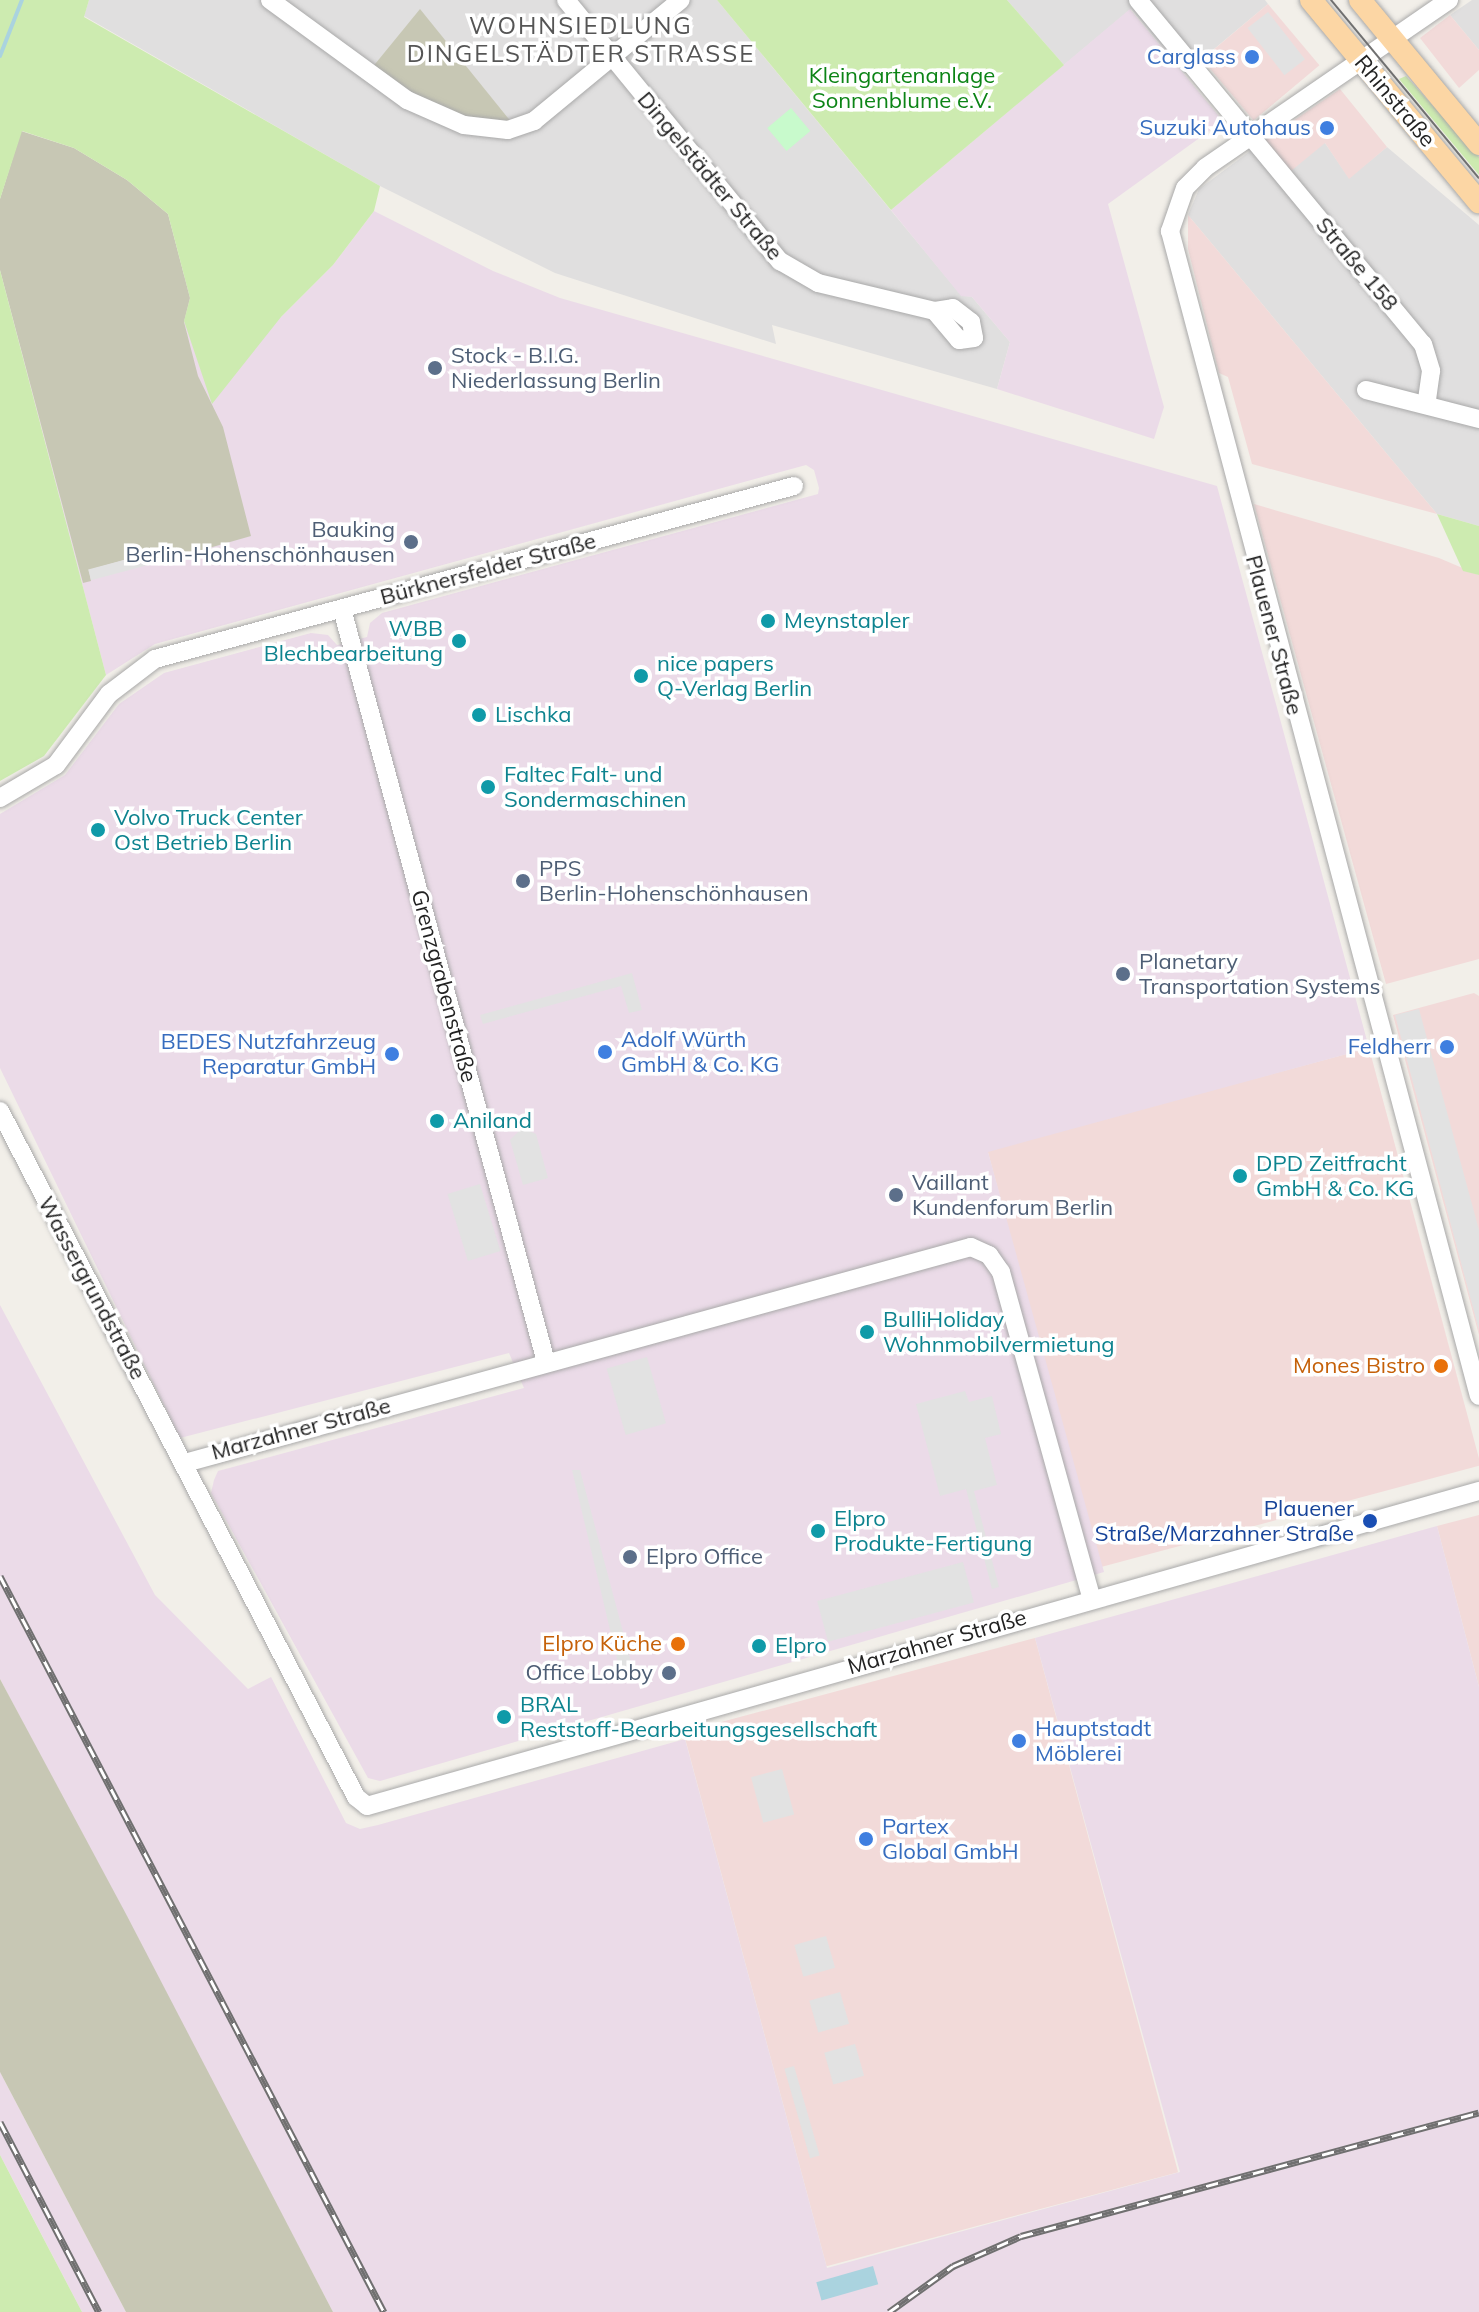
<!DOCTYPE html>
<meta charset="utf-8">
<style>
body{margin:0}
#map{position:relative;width:1479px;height:2312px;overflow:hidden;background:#f2efe9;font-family:Mulish,sans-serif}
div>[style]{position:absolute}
.residential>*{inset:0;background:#e0dfdf}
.commercial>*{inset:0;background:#f2dad9;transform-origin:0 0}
.industrial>*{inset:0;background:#ebdbe8}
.construction>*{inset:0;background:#c7c7b4}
.grass>*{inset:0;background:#cdebb0}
.park>*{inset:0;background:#c8facc;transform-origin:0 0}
.parking>*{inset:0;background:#e2e2e2;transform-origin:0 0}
.water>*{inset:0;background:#aad3df;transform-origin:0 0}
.stream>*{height:4px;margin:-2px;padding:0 2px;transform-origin:2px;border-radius:2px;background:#aad3df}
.roads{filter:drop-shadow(0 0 2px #a9a9a9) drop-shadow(0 0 2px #a9a9a9)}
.minor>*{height:18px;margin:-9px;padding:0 9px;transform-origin:9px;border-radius:9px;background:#fff}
.major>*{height:22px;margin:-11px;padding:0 11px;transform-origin:11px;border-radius:11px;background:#fcd6a4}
.tram>*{height:2px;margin:-1px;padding:0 1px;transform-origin:1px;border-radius:1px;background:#707070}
.rail>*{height:7px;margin-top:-3.5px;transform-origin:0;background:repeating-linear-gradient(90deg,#fff 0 12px,#707070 0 24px);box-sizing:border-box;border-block:2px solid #707070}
.dots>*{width:22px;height:22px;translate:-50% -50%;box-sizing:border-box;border:4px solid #fff;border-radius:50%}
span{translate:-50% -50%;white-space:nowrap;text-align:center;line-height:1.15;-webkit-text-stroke:7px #fff;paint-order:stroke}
.shop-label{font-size:22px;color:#366cbe}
.right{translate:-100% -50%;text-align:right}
.left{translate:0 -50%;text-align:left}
.park-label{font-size:22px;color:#0c8416}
.street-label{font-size:22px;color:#222}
.service-label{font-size:22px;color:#4e5e75}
.culture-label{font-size:22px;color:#0d838f}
.food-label{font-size:22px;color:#c56008}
.transit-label{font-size:22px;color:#164399}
.neighbourhood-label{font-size:24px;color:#555;letter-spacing:2px}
</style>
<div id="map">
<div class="residential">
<div style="clip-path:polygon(89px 0,717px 0,961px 295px,972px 297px,1010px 342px,997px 389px,772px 325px,776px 344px,555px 273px,380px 186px,84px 16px)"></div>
<div style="clip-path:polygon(1007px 0,1265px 0,1268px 4px,1184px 74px,1131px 9px,1064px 65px)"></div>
<div style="clip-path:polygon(1472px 0,1479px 0,1479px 50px,1450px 15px)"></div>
<div style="clip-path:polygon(1265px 140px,1325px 143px,1349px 178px,1387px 147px,1479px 225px,1479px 526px,1437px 514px,1188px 215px,1199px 189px)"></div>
</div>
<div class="commercial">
<div style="left:1268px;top:4px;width:80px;height:86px;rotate:50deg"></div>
<div style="clip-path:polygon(1450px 15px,1479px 50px,1479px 70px,1459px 88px,1420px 38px)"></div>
<div style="clip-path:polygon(1340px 89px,1387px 147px,1349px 179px,1325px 143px,1291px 171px,1265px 140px)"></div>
<div style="clip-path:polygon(1188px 215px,1437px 514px,1252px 464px,1228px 377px,1219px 373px,1188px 249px)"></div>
<div style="clip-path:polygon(1254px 504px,1439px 558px,1479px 575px,1479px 959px,1386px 984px)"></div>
<div style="clip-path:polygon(1474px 993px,1479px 996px,1479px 1335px,1393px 1015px)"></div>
<div style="left:1369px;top:1048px;width:432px;height:395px;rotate:75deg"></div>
<div style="clip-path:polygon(1479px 1515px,1479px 1687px,1437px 1526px)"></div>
<div style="left:1035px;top:1638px;width:553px;height:364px;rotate:75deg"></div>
</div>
<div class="industrial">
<div style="clip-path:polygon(1130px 9px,1223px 121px,1108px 204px,1164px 407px,1154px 439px,997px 389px,1010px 342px,972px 297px,961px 296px,891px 210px)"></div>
<div style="clip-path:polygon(0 199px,281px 317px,333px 265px,374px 211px,493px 271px,560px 298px,1217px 486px,1369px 1048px,988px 1152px,1104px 1572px,380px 1781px,368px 1778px,211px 1493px,214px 1480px,218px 1471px,524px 1388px,509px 1353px,180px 1438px,0 1068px,0 814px,65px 775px,119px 704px,164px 673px,311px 633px,328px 635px,337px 645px,367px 637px,370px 623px,382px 613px,818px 494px,819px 488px,814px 470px,806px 465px,155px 644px,106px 675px,0 270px)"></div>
<div style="clip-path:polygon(0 1305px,155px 1595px,248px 1689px,271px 1677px,346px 1823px,360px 1829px,378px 1825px,685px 1739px,827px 2268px,1180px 2172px,1035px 1638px,1437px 1526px,1479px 1687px,1479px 2312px,333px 2312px,0 1679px)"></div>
<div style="clip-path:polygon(0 2072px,126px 2312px,82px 2312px,0 2155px)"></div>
</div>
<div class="construction">
<div style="clip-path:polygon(420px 9px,512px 123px,460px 119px,371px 69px)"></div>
<div style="clip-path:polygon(21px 131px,74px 148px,127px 180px,168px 214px,190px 298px,184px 322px,198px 376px,223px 427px,251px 536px,153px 564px,149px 553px,89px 570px,91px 581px,83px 583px,0 270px,0 199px)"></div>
<div style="clip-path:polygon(0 1679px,126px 1914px,333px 2312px,126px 2312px,0 2072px)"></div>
</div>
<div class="grass">
<div style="clip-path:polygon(0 0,89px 0,84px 17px,380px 186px,374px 211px,333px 265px,281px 317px,212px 404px,184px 321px,190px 298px,168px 214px,127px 180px,74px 148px,22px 131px,0 199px)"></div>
<div style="clip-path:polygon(717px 0,1007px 0,1064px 65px,891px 210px)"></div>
<div style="clip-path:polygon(1406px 76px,1479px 157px,1479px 175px,1399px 79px)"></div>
<div style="clip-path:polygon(0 270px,106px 675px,44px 756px,0 781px)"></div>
<div style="clip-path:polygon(1437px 514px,1479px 526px,1479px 575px,1463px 571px)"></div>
<div style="clip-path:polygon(0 2155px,28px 2209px,82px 2312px,0 2312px)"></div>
</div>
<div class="park">
<div style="left:791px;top:108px;width:30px;height:31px;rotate:50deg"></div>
</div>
<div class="parking">
<div style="left:1268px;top:12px;width:60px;height:26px;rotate:52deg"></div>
<div style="left:150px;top:553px;width:11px;height:64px;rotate:75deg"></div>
<div style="clip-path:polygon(632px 973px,642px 1010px,629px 1013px,621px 986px,483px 1024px,480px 1015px)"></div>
<div style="clip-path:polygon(1419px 1009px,1479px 1230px,1479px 1330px,1395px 1015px)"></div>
<div style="clip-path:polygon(522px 1128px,536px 1134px,548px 1178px,523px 1185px,510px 1140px)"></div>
<div style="left:480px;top:1184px;width:70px;height:34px;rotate:73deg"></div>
<div style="left:647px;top:1357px;width:69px;height:42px;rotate:74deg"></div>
<div style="clip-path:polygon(965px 1391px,969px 1402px,992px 1396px,1001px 1434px,985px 1438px,997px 1485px,974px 1491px,999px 1587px,992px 1589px,966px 1489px,940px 1496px,916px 1404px)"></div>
<div style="clip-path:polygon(572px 1470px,580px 1470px,634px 1673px,621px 1676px)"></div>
<div style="left:963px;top:1562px;width:42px;height:151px;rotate:75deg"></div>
<div style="left:782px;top:1769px;width:47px;height:32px;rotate:75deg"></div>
<div style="left:826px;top:1936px;width:33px;height:33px;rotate:74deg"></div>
<div style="left:840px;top:1992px;width:33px;height:32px;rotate:74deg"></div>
<div style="left:855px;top:2044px;width:33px;height:32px;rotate:74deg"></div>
<div style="left:794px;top:2066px;width:93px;height:10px;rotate:74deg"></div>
</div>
<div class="water">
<div style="left:873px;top:2266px;width:19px;height:59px;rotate:74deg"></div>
</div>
<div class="stream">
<div style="left:0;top:56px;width:60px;rotate:-68.6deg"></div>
</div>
<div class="roads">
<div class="minor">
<div style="left:270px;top:0;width:170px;rotate:36.1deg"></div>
<div style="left:407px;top:100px;width:62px;rotate:23.7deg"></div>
<div style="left:464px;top:125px;width:44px;rotate:6.5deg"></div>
<div style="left:508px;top:130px;width:28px;rotate:-19deg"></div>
<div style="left:534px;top:121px;width:190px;rotate:-39.5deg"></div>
<div style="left:566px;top:0;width:338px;rotate:50.7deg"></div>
<div style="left:780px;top:261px;width:44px;rotate:30.1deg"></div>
<div style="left:818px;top:283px;width:120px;rotate:13.5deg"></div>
<div style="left:935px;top:311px;width:18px;rotate:-9deg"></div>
<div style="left:953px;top:308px;width:23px;rotate:38deg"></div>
<div style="left:971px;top:322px;width:16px;rotate:79deg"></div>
<div style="left:974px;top:338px;width:15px;rotate:172deg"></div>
<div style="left:959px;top:340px;width:38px;rotate:-130deg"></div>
<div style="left:1138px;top:0;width:447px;rotate:50.4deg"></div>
<div style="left:1423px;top:344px;width:28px;rotate:73deg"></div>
<div style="left:1431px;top:371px;width:34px;rotate:98deg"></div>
<div style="left:1449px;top:0;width:296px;rotate:145.5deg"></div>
<div style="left:1205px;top:168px;width:28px;rotate:135deg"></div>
<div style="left:1185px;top:188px;width:46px;rotate:109.2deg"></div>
<div style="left:1170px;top:231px;width:1205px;rotate:75.15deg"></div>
<div style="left:1366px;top:390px;width:117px;rotate:14.4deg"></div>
<div style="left:342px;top:609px;width:780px;rotate:74.84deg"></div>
<div style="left:0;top:798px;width:65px;rotate:-30.5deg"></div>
<div style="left:56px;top:765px;width:89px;rotate:-53.3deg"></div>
<div style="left:109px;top:694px;width:58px;rotate:-37.3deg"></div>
<div style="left:155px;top:659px;width:662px;rotate:-15.15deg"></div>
<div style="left:0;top:1111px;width:773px;rotate:62.57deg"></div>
<div style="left:356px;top:1797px;width:14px;rotate:39deg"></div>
<div style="left:367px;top:1806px;width:1156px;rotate:-15.82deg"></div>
<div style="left:185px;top:1463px;width:815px;rotate:-15.37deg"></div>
<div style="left:971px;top:1247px;width:20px;rotate:24deg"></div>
<div style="left:989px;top:1255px;width:21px;rotate:55deg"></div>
<div style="left:1001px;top:1272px;width:337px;rotate:74.5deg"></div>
</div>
<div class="major">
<div style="left:1311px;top:0;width:263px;rotate:50.3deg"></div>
<div style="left:1360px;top:0;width:187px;rotate:50.4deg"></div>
</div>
</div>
<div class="tram">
<div style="left:1331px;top:0;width:231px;rotate:50.3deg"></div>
</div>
<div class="rail">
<div style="left:0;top:1576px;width:830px;rotate:62.45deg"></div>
<div style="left:0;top:2122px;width:214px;rotate:62.5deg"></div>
<div style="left:889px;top:2312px;width:79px;rotate:-35.7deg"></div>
<div style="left:953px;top:2266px;width:74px;rotate:-23.8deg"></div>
<div style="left:1021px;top:2236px;width:474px;rotate:-15.1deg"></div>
</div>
<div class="dots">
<div style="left:1252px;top:57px;background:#3f7fe0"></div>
<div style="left:1327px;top:128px;background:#3f7fe0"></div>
<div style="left:435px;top:368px;background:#5c6f8a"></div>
<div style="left:411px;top:542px;background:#5c6f8a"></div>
<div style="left:768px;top:621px;background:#0f9aa8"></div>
<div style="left:459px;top:641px;background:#0f9aa8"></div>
<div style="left:641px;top:676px;background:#0f9aa8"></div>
<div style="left:479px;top:715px;background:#0f9aa8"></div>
<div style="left:488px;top:787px;background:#0f9aa8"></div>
<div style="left:98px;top:830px;background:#0f9aa8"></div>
<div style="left:523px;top:881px;background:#5c6f8a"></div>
<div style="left:1123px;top:974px;background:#5c6f8a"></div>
<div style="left:1447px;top:1047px;background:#3f7fe0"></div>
<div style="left:605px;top:1052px;background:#3f7fe0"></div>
<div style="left:392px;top:1054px;background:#3f7fe0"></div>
<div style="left:437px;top:1121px;background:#0f9aa8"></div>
<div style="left:1240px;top:1176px;background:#0f9aa8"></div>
<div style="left:896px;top:1195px;background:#5c6f8a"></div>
<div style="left:867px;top:1332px;background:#0f9aa8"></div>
<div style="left:1441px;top:1366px;background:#e8710a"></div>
<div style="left:1370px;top:1521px;background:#1a4fb4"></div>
<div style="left:818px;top:1531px;background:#0f9aa8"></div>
<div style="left:630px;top:1557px;background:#5c6f8a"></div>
<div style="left:678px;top:1644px;background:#e8710a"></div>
<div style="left:759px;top:1646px;background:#0f9aa8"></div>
<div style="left:669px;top:1673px;background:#5c6f8a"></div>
<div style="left:504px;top:1717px;background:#0f9aa8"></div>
<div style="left:1019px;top:1741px;background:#3f7fe0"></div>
<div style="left:866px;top:1839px;background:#3f7fe0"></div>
</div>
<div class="shop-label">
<span class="right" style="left:1236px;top:57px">Carglass</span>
<span class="right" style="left:1311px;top:128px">Suzuki Autohaus</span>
<span class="left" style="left:621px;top:1052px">Adolf Würth<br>GmbH &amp; Co. KG</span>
<span class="right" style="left:376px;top:1054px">BEDES Nutzfahrzeug<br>Reparatur GmbH</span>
<span class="right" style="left:1431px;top:1047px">Feldherr</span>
<span class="left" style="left:1035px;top:1741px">Hauptstadt<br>Möblerei</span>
<span class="left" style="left:882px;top:1839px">Partex<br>Global GmbH</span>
</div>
<div class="park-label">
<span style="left:902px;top:88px">Kleingartenanlage<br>Sonnenblume e.V.</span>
</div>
<div class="street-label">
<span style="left:1395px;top:101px;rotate:50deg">Rhinstraße</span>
<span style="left:710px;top:176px;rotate:50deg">Dingelstädter Straße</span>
<span style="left:1357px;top:264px;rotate:50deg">Straße 158</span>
<span style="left:488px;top:569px;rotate:-15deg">Bürknersfelder Straße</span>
<span style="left:1274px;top:635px;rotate:75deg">Plauener Straße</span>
<span style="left:444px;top:986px;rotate:75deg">Grenzgrabenstraße</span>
<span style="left:92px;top:1288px;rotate:62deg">Wassergrundstraße</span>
<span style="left:301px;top:1429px;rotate:-15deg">Marzahner Straße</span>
<span style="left:937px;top:1642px;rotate:-16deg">Marzahner Straße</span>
</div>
<div class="service-label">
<span class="left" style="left:451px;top:368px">Stock - B.I.G.<br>Niederlassung Berlin</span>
<span class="right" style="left:395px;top:542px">Bauking<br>Berlin-Hohenschönhausen</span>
<span class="left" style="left:539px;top:881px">PPS<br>Berlin-Hohenschönhausen</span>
<span class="left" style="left:1139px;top:974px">Planetary<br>Transportation Systems</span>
<span class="left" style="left:912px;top:1195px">Vaillant<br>Kundenforum Berlin</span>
<span class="left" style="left:646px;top:1557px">Elpro Office</span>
<span class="right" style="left:653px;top:1673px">Office Lobby</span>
</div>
<div class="culture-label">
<span class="left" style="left:784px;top:621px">Meynstapler</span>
<span class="right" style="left:443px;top:641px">WBB<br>Blechbearbeitung</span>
<span class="left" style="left:657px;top:676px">nice papers<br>Q-Verlag Berlin</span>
<span class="left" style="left:495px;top:715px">Lischka</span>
<span class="left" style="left:504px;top:787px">Faltec Falt- und<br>Sondermaschinen</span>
<span class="left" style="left:114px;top:830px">Volvo Truck Center<br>Ost Betrieb Berlin</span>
<span class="left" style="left:453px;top:1121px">Aniland</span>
<span class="left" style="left:1256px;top:1176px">DPD Zeitfracht<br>GmbH &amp; Co. KG</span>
<span class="left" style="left:883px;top:1332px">BulliHoliday<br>Wohnmobilvermietung</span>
<span class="left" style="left:834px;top:1531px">Elpro<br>Produkte-Fertigung</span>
<span class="left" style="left:775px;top:1646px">Elpro</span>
<span class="left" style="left:520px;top:1717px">BRAL<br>Reststoff-Bearbeitungsgesellschaft</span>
</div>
<div class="food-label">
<span class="right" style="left:1425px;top:1366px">Mones Bistro</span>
<span class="right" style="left:662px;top:1644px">Elpro Küche</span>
</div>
<div class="transit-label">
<span class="right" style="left:1354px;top:1521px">Plauener<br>Straße/Marzahner Straße</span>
</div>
<div class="neighbourhood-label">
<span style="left:581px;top:40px">WOHNSIEDLUNG<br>DINGELSTÄDTER STRASSE</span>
</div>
</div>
